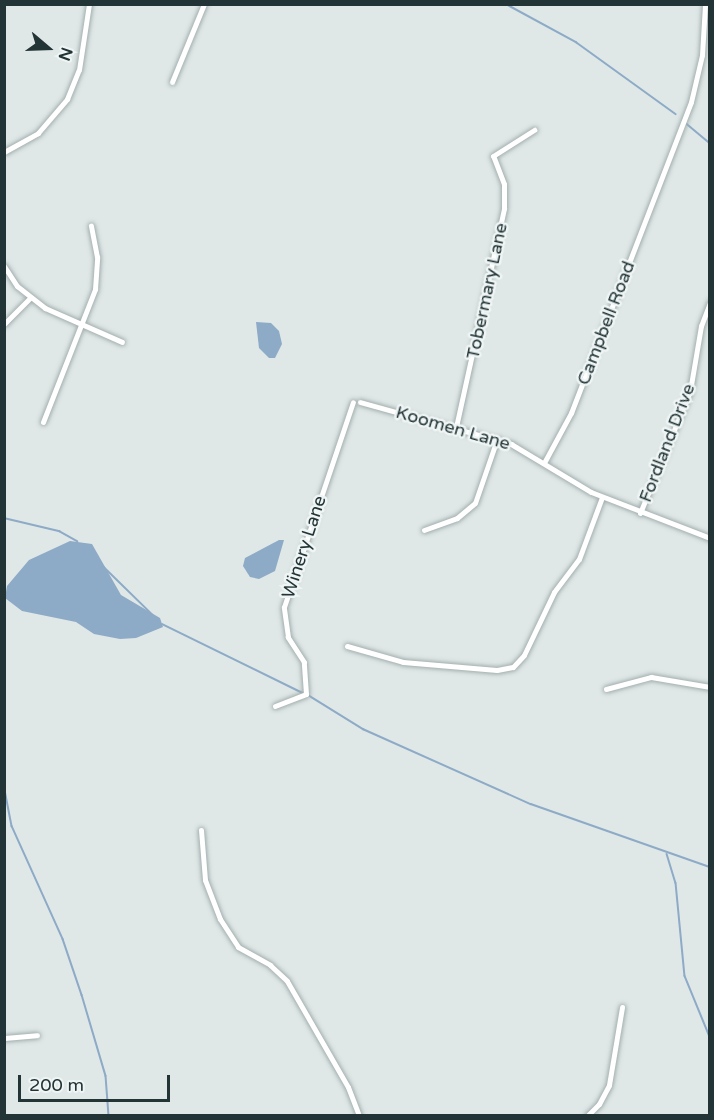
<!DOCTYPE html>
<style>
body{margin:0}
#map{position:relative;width:714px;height:1120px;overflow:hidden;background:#dfe8e7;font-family:"Varela Round",sans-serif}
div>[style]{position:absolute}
.water>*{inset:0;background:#8daac7}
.stream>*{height:1.5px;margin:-0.75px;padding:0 0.75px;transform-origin:0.75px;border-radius:0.75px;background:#8daac7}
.roads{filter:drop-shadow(0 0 2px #a3aeae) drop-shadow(0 0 2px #a3aeae)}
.minor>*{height:5px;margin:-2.5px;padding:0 2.5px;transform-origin:2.5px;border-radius:2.5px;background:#fff}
span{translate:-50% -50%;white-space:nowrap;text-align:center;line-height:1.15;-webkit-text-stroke:5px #eff5f4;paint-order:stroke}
.street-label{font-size:18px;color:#223436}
.frame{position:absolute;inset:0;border:6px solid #223436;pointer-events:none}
.north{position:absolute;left:18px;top:18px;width:60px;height:60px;-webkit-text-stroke:4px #eff5f4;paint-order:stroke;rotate:109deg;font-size:16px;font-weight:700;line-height:24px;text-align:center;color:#223436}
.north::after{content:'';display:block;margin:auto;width:21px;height:27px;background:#223436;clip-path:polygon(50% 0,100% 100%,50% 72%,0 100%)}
.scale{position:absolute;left:18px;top:1075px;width:152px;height:27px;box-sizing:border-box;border:3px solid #223436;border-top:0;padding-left:8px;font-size:18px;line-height:21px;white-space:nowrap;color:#223436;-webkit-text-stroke:4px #eff5f4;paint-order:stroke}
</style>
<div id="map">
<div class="water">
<div style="clip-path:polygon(256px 322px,271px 323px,279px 331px,282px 344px,275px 358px,269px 358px,259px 348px)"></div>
<div style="clip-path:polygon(279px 540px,284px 540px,275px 571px,259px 579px,250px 577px,243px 566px,245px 558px)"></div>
<div style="clip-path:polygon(70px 541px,92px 544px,121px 595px,160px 618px,163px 627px,136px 638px,120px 639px,94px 634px,76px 622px,22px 611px,5px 598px,7px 586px,29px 560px)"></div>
</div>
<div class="stream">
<div style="left:506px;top:4px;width:80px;rotate:28.5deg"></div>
<div style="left:576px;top:42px;width:123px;rotate:35.8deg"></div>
<div style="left:687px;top:124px;width:30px;rotate:40deg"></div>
<div style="left:4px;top:518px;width:57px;rotate:13.3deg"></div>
<div style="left:59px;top:531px;width:21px;rotate:29deg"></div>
<div style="left:104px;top:567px;width:67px;rotate:44.4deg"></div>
<div style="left:162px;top:624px;width:157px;rotate:26.1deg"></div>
<div style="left:308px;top:695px;width:65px;rotate:31.7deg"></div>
<div style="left:363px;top:729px;width:184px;rotate:24.1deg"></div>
<div style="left:531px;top:804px;width:190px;rotate:19.4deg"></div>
<div style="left:4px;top:785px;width:42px;rotate:79deg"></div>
<div style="left:12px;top:826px;width:124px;rotate:65.7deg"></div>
<div style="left:63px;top:939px;width:59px;rotate:71.3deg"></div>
<div style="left:82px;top:995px;width:84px;rotate:73.5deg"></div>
<div style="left:106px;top:1076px;width:40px;rotate:85.7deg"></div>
<div style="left:667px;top:854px;width:30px;rotate:73deg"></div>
<div style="left:676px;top:883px;width:93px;rotate:84.5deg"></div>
<div style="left:685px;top:976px;width:66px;rotate:67.7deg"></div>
</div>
<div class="roads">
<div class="minor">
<div style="left:172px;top:82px;width:84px;rotate:-67.7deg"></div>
<div style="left:4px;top:152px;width:39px;rotate:-29deg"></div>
<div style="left:38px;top:133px;width:45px;rotate:-49.5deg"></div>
<div style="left:67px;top:99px;width:31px;rotate:-68deg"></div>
<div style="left:79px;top:70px;width:67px;rotate:-81.4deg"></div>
<div style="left:4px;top:266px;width:24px;rotate:57deg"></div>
<div style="left:17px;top:286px;width:36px;rotate:38deg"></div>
<div style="left:45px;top:308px;width:84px;rotate:23.8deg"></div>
<div style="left:4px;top:324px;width:37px;rotate:-45deg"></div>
<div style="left:360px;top:402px;width:157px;rotate:15.5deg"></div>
<div style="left:511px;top:444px;width:93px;rotate:31deg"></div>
<div style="left:591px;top:492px;width:128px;rotate:21.1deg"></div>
<div style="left:43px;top:422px;width:143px;rotate:-68.6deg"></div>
<div style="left:95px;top:289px;width:32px;rotate:-86deg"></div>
<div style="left:97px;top:257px;width:32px;rotate:-101deg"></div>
<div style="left:456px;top:427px;width:224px;rotate:-77.6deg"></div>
<div style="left:504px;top:208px;width:24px;rotate:-90deg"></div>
<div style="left:504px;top:184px;width:30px;rotate:-111deg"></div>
<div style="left:493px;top:156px;width:49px;rotate:-32.4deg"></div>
<div style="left:545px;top:461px;width:55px;rotate:-61.6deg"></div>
<div style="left:571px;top:413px;width:333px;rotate:-68.9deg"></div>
<div style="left:691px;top:102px;width:48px;rotate:-76.8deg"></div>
<div style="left:702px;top:55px;width:51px;rotate:-86.6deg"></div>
<div style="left:640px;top:513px;width:132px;rotate:-67.7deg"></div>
<div style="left:690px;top:391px;width:66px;rotate:-80.4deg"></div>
<div style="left:701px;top:326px;width:26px;rotate:-69deg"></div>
<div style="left:424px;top:530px;width:35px;rotate:-20deg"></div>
<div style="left:457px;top:518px;width:23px;rotate:-40deg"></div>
<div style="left:475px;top:503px;width:68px;rotate:-71deg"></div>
<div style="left:347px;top:646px;width:58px;rotate:15.9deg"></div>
<div style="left:403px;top:662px;width:94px;rotate:4.9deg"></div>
<div style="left:497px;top:670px;width:16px;rotate:-11deg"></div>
<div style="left:513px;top:667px;width:16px;rotate:-47deg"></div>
<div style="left:524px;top:655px;width:70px;rotate:-64.5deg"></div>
<div style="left:554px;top:592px;width:41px;rotate:-52.9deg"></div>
<div style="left:579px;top:559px;width:66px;rotate:-69.6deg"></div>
<div style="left:606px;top:689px;width:47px;rotate:-14.9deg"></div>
<div style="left:651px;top:677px;width:60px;rotate:9.6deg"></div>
<div style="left:275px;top:706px;width:33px;rotate:-21deg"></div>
<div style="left:306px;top:694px;width:32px;rotate:-94deg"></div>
<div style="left:304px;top:662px;width:30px;rotate:-123deg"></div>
<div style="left:288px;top:637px;width:30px;rotate:-98deg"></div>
<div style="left:284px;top:607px;width:216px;rotate:-71.4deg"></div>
<div style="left:201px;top:830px;width:50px;rotate:85.4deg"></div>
<div style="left:205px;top:880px;width:42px;rotate:69deg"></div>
<div style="left:220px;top:919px;width:33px;rotate:57deg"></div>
<div style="left:238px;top:947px;width:37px;rotate:29deg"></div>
<div style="left:270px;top:965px;width:23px;rotate:43deg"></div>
<div style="left:287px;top:981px;width:122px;rotate:60.1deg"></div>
<div style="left:348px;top:1087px;width:31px;rotate:69deg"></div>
<div style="left:4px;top:1038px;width:33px;rotate:-5deg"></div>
<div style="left:587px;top:1116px;width:17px;rotate:-45deg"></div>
<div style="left:599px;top:1104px;width:21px;rotate:-62deg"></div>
<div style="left:609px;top:1085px;width:79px;rotate:-80.5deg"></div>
</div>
</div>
<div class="street-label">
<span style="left:487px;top:291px;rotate:-78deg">Tobermary Lane</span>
<span style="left:606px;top:323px;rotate:-69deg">Campbell Road</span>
<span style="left:453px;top:428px;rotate:16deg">Koomen Lane</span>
<span style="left:667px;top:443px;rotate:-69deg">Fordland Drive</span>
<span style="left:304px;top:547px;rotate:-72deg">Winery Lane</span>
</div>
<div class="frame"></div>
<div class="north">N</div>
<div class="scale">200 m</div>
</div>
